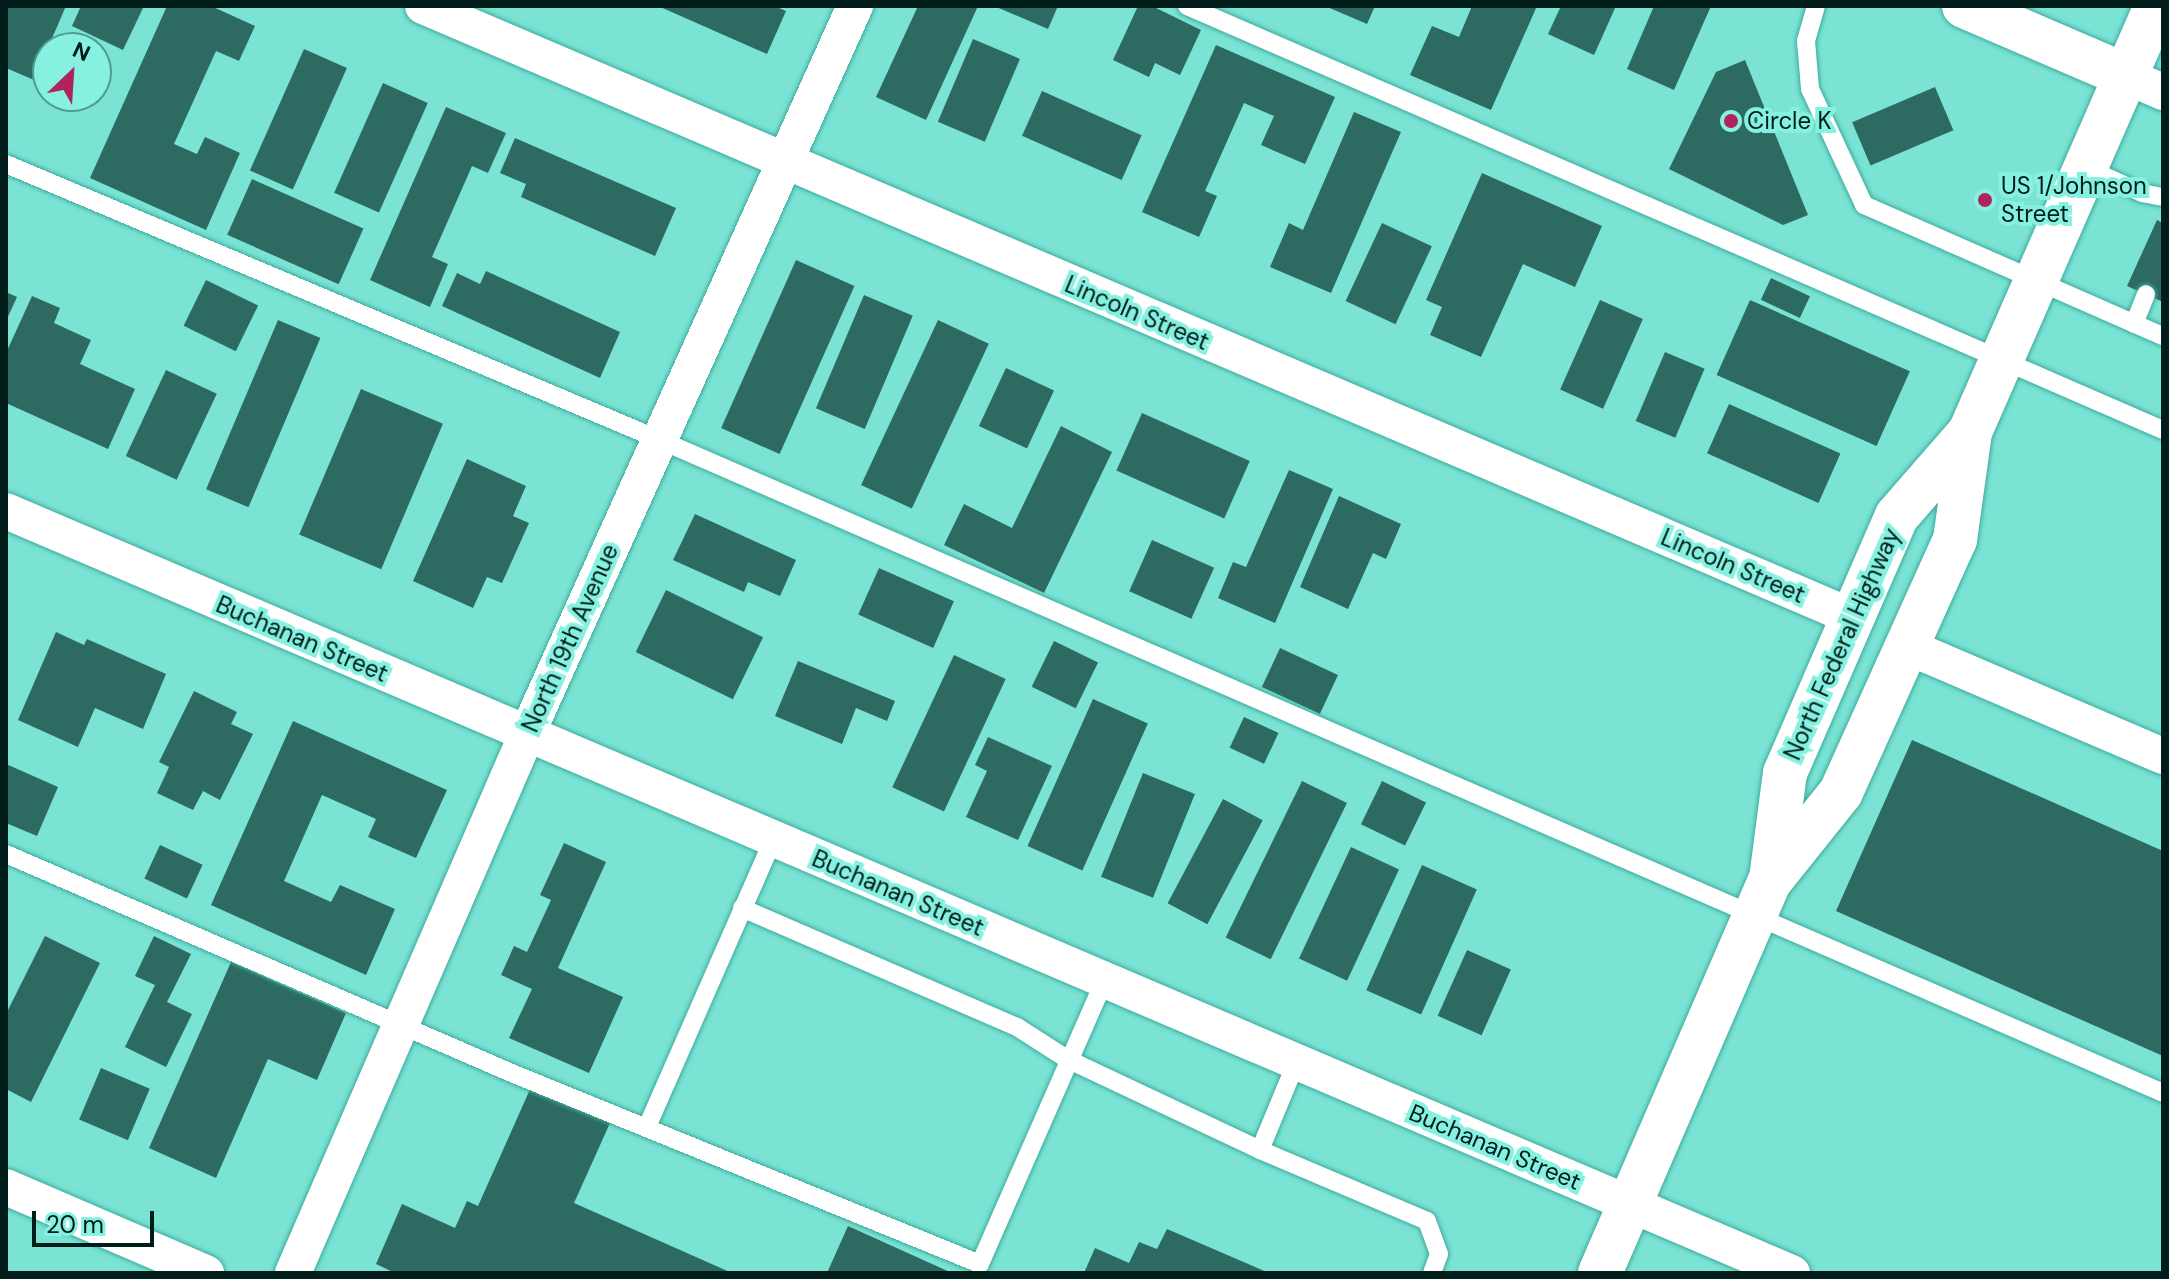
<!DOCTYPE html>
<style>
body{margin:0}
#map{position:relative;width:2169px;height:1279px;overflow:hidden;background:#7ae3d4;font-family:"DM Sans",sans-serif}
div>[style]{position:absolute}
.building>*{inset:0;background:#2d6a62;transform-origin:0 0}
.roads{filter:drop-shadow(0 0 2px #3dab9d) drop-shadow(0 0 2px #3dab9d)}
.service>*{height:18px;margin:-9px;padding:0 9px;transform-origin:9px;border-radius:9px;background:#fff}
.minor>*{height:36px;margin:-18px;padding:0 18px;transform-origin:18px;border-radius:18px;background:#fff}
.tertiary>*{height:44px;margin:-22px;padding:0 22px;transform-origin:22px;border-radius:22px;background:#fff}
.primary>*{height:44px;margin:-22px;padding:0 22px;transform-origin:22px;border-radius:22px;background:#fff}
.dots>*{width:22px;height:22px;translate:-50% -50%;box-sizing:border-box;border:4px solid #87f1e1;border-radius:50%}
span{translate:-50% -50%;white-space:nowrap;text-align:center;line-height:1.15;-webkit-text-stroke:8px #87f1e1;paint-order:stroke}
.poi-label{font-size:24px;color:#001d19}
.left{translate:0 -50%;text-align:left}
.street-label{font-size:24px;color:#001d19}
.frame{position:absolute;inset:0;border:8px solid #001d19;pointer-events:none}
.north{position:absolute;left:32px;top:32px;width:80px;height:80px;box-sizing:border-box;background:#87f1e1;border:2px solid #519c91;border-radius:50%;rotate:25deg;font-size:22px;font-weight:700;line-height:32px;text-align:center;color:#001d19}
.north::after{content:'';display:block;margin:auto;width:28px;height:36px;background:#b1235b;clip-path:polygon(50% 0,100% 100%,50% 72%,0 100%)}
.scale{position:absolute;left:32px;top:1211px;width:122px;height:36px;box-sizing:border-box;border:4px solid #001d19;border-top:0;padding-left:10px;font-size:24px;line-height:28px;white-space:nowrap;color:#001d19;-webkit-text-stroke:6px #87f1e1;paint-order:stroke}
</style>
<div id="map">
<div class="building">
<div style="clip-path:polygon(6px 6px,66px 6px,34px 80px,6px 68px)"></div>
<div style="clip-path:polygon(81px 6px,144px 6px,123px 50px,72px 26px)"></div>
<div style="clip-path:polygon(167px 6px,211px 6px,255px 26px,239px 61px,216px 51px,174px 144px,197px 154px,205px 137px,240px 153px,206px 230px,90px 178px)"></div>
<div style="clip-path:polygon(658px 6px,774px 6px,786px 11px,767px 54px)"></div>
<div style="clip-path:polygon(918px 6px,978px 6px,926px 120px,876px 97px)"></div>
<div style="clip-path:polygon(994px 6px,1058px 6px,1048px 29px)"></div>
<div style="clip-path:polygon(1138px 6px,1152px 6px,1201px 30px,1180px 75px,1155px 63px,1149px 77px,1113px 60px)"></div>
<div style="clip-path:polygon(1325px 6px,1375px 6px,1367px 24px)"></div>
<div style="clip-path:polygon(1472px 6px,1537px 6px,1491px 110px,1410px 75px,1432px 26px,1459px 37px)"></div>
<div style="clip-path:polygon(1561px 6px,1616px 6px,1594px 55px,1548px 34px)"></div>
<div style="clip-path:polygon(1654px 6px,1711px 6px,1674px 90px,1627px 69px)"></div>
<div style="left:973px;top:39px;width:51px;height:90px;rotate:23deg"></div>
<div style="clip-path:polygon(1216px 45px,1335px 97px,1305px 164px,1261px 145px,1274px 116px,1244px 103px,1205px 191px,1217px 196px,1199px 237px,1142px 212px)"></div>
<div style="left:304px;top:49px;width:47px;height:133px;rotate:24deg"></div>
<div style="clip-path:polygon(1745px 60px,1808px 215px,1783px 225px,1669px 169px,1716px 72px)"></div>
<div style="left:383px;top:83px;width:49px;height:120px;rotate:24deg"></div>
<div style="left:1935px;top:87px;width:47px;height:90px;rotate:67deg"></div>
<div style="left:1042px;top:91px;width:109px;height:49px;rotate:24deg"></div>
<div style="clip-path:polygon(446px 107px,506px 133px,488px 173px,472px 166px,432px 257px,448px 264px,430px 307px,370px 280px)"></div>
<div style="clip-path:polygon(1354px 112px,1401px 132px,1331px 293px,1270px 267px,1289px 223px,1303px 230px)"></div>
<div style="clip-path:polygon(515px 138px,676px 208px,655px 256px,521px 197px,526px 184px,500px 173px)"></div>
<div style="clip-path:polygon(1482px 173px,1602px 226px,1575px 287px,1523px 264px,1481px 357px,1430px 335px,1442px 307px,1426px 300px)"></div>
<div style="left:252px;top:179px;width:122px;height:61px;rotate:24deg"></div>
<div style="clip-path:polygon(2157px 220px,2163px 223px,2163px 302px,2127px 286px)"></div>
<div style="left:1382px;top:223px;width:55px;height:86px;rotate:25deg"></div>
<div style="left:796px;top:260px;width:64px;height:184px;rotate:24deg"></div>
<div style="clip-path:polygon(486px 271px,620px 332px,600px 378px,442px 306px,457px 273px,480px 284px)"></div>
<div style="left:1771px;top:278px;width:43px;height:24px;rotate:25deg"></div>
<div style="left:206px;top:280px;width:58px;height:51px;rotate:26deg"></div>
<div style="clip-path:polygon(6px 292px,17px 297px,6px 321px)"></div>
<div style="left:864px;top:295px;width:53px;height:123px;rotate:23deg"></div>
<div style="clip-path:polygon(32px 296px,60px 308px,54px 323px,91px 340px,80px 364px,135px 389px,108px 449px,6px 403px,6px 353px)"></div>
<div style="left:1600px;top:300px;width:47px;height:98px;rotate:24deg"></div>
<div style="left:1750px;top:300px;width:175px;height:82px;rotate:24deg"></div>
<div style="left:278px;top:320px;width:46px;height:184px;rotate:23deg"></div>
<div style="left:938px;top:320px;width:56px;height:182px;rotate:25deg"></div>
<div style="left:1665px;top:352px;width:43px;height:75px;rotate:23deg"></div>
<div style="left:1006px;top:368px;width:53px;height:64px;rotate:25deg"></div>
<div style="left:166px;top:370px;width:56px;height:95px;rotate:25deg"></div>
<div style="left:361px;top:389px;width:89px;height:158px;rotate:23deg"></div>
<div style="left:1729px;top:404px;width:122px;height:54px;rotate:24deg"></div>
<div style="left:1142px;top:413px;width:118px;height:63px;rotate:24deg"></div>
<div style="clip-path:polygon(1061px 426px,1112px 452px,1044px 593px,944px 545px,964px 504px,1012px 528px)"></div>
<div style="clip-path:polygon(467px 459px,526px 486px,513px 516px,529px 523px,502px 583px,487px 577px,473px 608px,413px 581px)"></div>
<div style="clip-path:polygon(1289px 470px,1333px 489px,1275px 623px,1218px 598px,1233px 562px,1246px 567px)"></div>
<div style="clip-path:polygon(1339px 496px,1401px 524px,1386px 559px,1373px 553px,1348px 609px,1300px 587px)"></div>
<div style="clip-path:polygon(695px 514px,796px 560px,780px 596px,748px 582px,744px 592px,673px 560px)"></div>
<div style="left:1152px;top:540px;width:68px;height:56px;rotate:24deg"></div>
<div style="left:879px;top:568px;width:82px;height:51px;rotate:24deg"></div>
<div style="left:666px;top:590px;width:108px;height:69px;rotate:26deg"></div>
<div style="clip-path:polygon(56px 632px,84px 645px,87px 639px,166px 674px,143px 729px,95px 708px,78px 747px,18px 720px)"></div>
<div style="left:1054px;top:641px;width:49px;height:51px;rotate:26deg"></div>
<div style="left:1280px;top:648px;width:64px;height:43px;rotate:25deg"></div>
<div style="left:954px;top:655px;width:57px;height:146px;rotate:25deg"></div>
<div style="clip-path:polygon(798px 661px,895px 701px,887px 721px,856px 708px,842px 744px,775px 716px)"></div>
<div style="clip-path:polygon(194px 691px,237px 712px,231px 724px,253px 734px,220px 800px,203px 791px,193px 810px,157px 793px,169px 767px,159px 762px)"></div>
<div style="left:1093px;top:699px;width:60px;height:161px;rotate:24deg"></div>
<div style="left:1244px;top:717px;width:38px;height:34px;rotate:25deg"></div>
<div style="clip-path:polygon(293px 721px,447px 790px,416px 858px,368px 837px,376px 819px,322px 795px,284px 881px,331px 902px,340px 885px,395px 909px,366px 975px,211px 905px)"></div>
<div style="clip-path:polygon(988px 737px,1052px 766px,1018px 840px,966px 817px,987px 771px,975px 765px)"></div>
<div style="clip-path:polygon(1912px 740px,2163px 851px,2163px 1056px,1836px 911px)"></div>
<div style="clip-path:polygon(6px 764px,58px 787px,37px 836px,6px 823px)"></div>
<div style="left:1143px;top:773px;width:56px;height:112px;rotate:22deg"></div>
<div style="left:1302px;top:781px;width:50px;height:174px;rotate:26deg"></div>
<div style="left:1382px;top:781px;width:49px;height:48px;rotate:26deg"></div>
<div style="left:1223px;top:799px;width:45px;height:118px;rotate:28deg"></div>
<div style="clip-path:polygon(564px 843px,606px 862px,558px 968px,623px 997px,589px 1073px,509px 1038px,532px 989px,501px 975px,514px 946px,527px 952px,551px 900px,540px 895px)"></div>
<div style="left:160px;top:845px;width:47px;height:37px;rotate:25deg"></div>
<div style="left:1351px;top:847px;width:53px;height:123px;rotate:25deg"></div>
<div style="left:1422px;top:865px;width:60px;height:137px;rotate:24deg"></div>
<div style="clip-path:polygon(45px 936px,100px 963px,31px 1102px,6px 1089px,6px 1014px)"></div>
<div style="clip-path:polygon(154px 936px,191px 954px,167px 1002px,192px 1014px,166px 1067px,125px 1047px,155px 985px,135px 976px)"></div>
<div style="left:1467px;top:950px;width:48px;height:72px;rotate:24deg"></div>
<div style="clip-path:polygon(231px 962px,346px 1013px,317px 1080px,268px 1059px,216px 1178px,149px 1148px)"></div>
<div style="left:101px;top:1068px;width:53px;height:56px;rotate:23deg"></div>
<div style="clip-path:polygon(531px 1087px,610px 1123px,574px 1203px,732px 1273px,395px 1273px,376px 1264px,402px 1204px,455px 1228px,467px 1201px,478px 1206px)"></div>
<div style="clip-path:polygon(848px 1226px,952px 1273px,827px 1273px)"></div>
<div style="clip-path:polygon(1167px 1229px,1269px 1273px,1084px 1273px,1095px 1248px,1129px 1263px,1139px 1242px,1157px 1249px)"></div>
</div>
<div class="roads">
<div class="service">
<div style="left:1187px;top:6px;width:1064px;rotate:23.48deg"></div>
<div style="left:1816px;top:6px;width:36px;rotate:106deg"></div>
<div style="left:1806px;top:41px;width:48px;rotate:85.2deg"></div>
<div style="left:1810px;top:89px;width:128px;rotate:65deg"></div>
<div style="left:1864px;top:205px;width:326px;rotate:23.7deg"></div>
<div style="left:6px;top:164px;width:710px;rotate:22.88deg"></div>
<div style="left:660px;top:440px;width:1639px;rotate:23.48deg"></div>
<div style="left:2084px;top:167px;width:64px;rotate:24.1deg"></div>
<div style="left:2142px;top:193px;width:21px;rotate:11deg"></div>
<div style="left:2134px;top:324px;width:32px;rotate:-68deg"></div>
<div style="left:6px;top:854px;width:554px;rotate:23.42deg"></div>
<div style="left:514px;top:1074px;width:503px;rotate:22.18deg"></div>
<div style="left:980px;top:1264px;width:309px;rotate:-66.3deg"></div>
<div style="left:742px;top:908px;width:300px;rotate:23.4deg"></div>
<div style="left:1017px;top:1027px;width:59px;rotate:32.6deg"></div>
<div style="left:1067px;top:1059px;width:213px;rotate:25.2deg"></div>
<div style="left:1260px;top:1150px;width:181px;rotate:23deg"></div>
<div style="left:1427px;top:1221px;width:35px;rotate:70deg"></div>
<div style="left:1439px;top:1254px;width:20px;rotate:110deg"></div>
<div style="left:647px;top:1127px;width:313px;rotate:-66.3deg"></div>
<div style="left:1260px;top:1150px;width:94px;rotate:-67.5deg"></div>
</div>
<div class="minor">
<div style="left:423px;top:6px;width:1555px;rotate:23.14deg"></div>
<div style="left:2124px;top:75px;width:43px;rotate:23.6deg"></div>
<div style="left:6px;top:511px;width:1942px;rotate:23.11deg"></div>
<div style="left:1906px;top:646px;width:280px;rotate:23.2deg"></div>
<div style="left:6px;top:1187px;width:218px;rotate:23.3deg"></div>
<div style="left:293px;top:1273px;width:585px;rotate:-66.54deg"></div>
<div style="left:526px;top:736px;width:801px;rotate:-65.74deg"></div>
</div>
<div class="tertiary">
<div style="left:1964px;top:6px;width:174px;rotate:23.3deg"></div>
</div>
<div class="primary">
<div style="left:1771px;top:879px;width:107px;rotate:-82.5deg"></div>
<div style="left:1785px;top:773px;width:280px;rotate:-66.5deg"></div>
<div style="left:1897px;top:516px;width:111px;rotate:-49deg"></div>
<div style="left:1600px;top:1273px;width:427px;rotate:-66.6deg"></div>
<div style="left:1770px;top:881px;width:114px;rotate:-51.4deg"></div>
<div style="left:1841px;top:792px;width:277px;rotate:-65.7deg"></div>
<div style="left:1955px;top:540px;width:109px;rotate:-82.1deg"></div>
<div style="left:1970px;top:432px;width:465px;rotate:-66.4deg"></div>
</div>
</div>
<div class="dots">
<div style="left:1731px;top:121px;background:#b1235b"></div>
<div style="left:1985px;top:200px;background:#b1235b"></div>
</div>
<div class="poi-label">
<span class="left" style="left:1747px;top:121px">Circle K</span>
<span class="left" style="left:2001px;top:200px">US 1/Johnson<br>Street</span>
</div>
<div class="street-label">
<span style="left:1137px;top:313px;rotate:23deg">Lincoln Street</span>
<span style="left:1733px;top:566px;rotate:23deg">Lincoln Street</span>
<span style="left:570px;top:638px;rotate:-66deg">North 19th Avenue</span>
<span style="left:302px;top:639px;rotate:23deg">Buchanan Street</span>
<span style="left:1842px;top:644px;rotate:-66deg">North Federal Highway</span>
<span style="left:898px;top:893px;rotate:23deg">Buchanan Street</span>
<span style="left:1495px;top:1147px;rotate:23deg">Buchanan Street</span>
</div>
<div class="frame"></div>
<div class="north">N</div>
<div class="scale">20 m</div>
</div>
